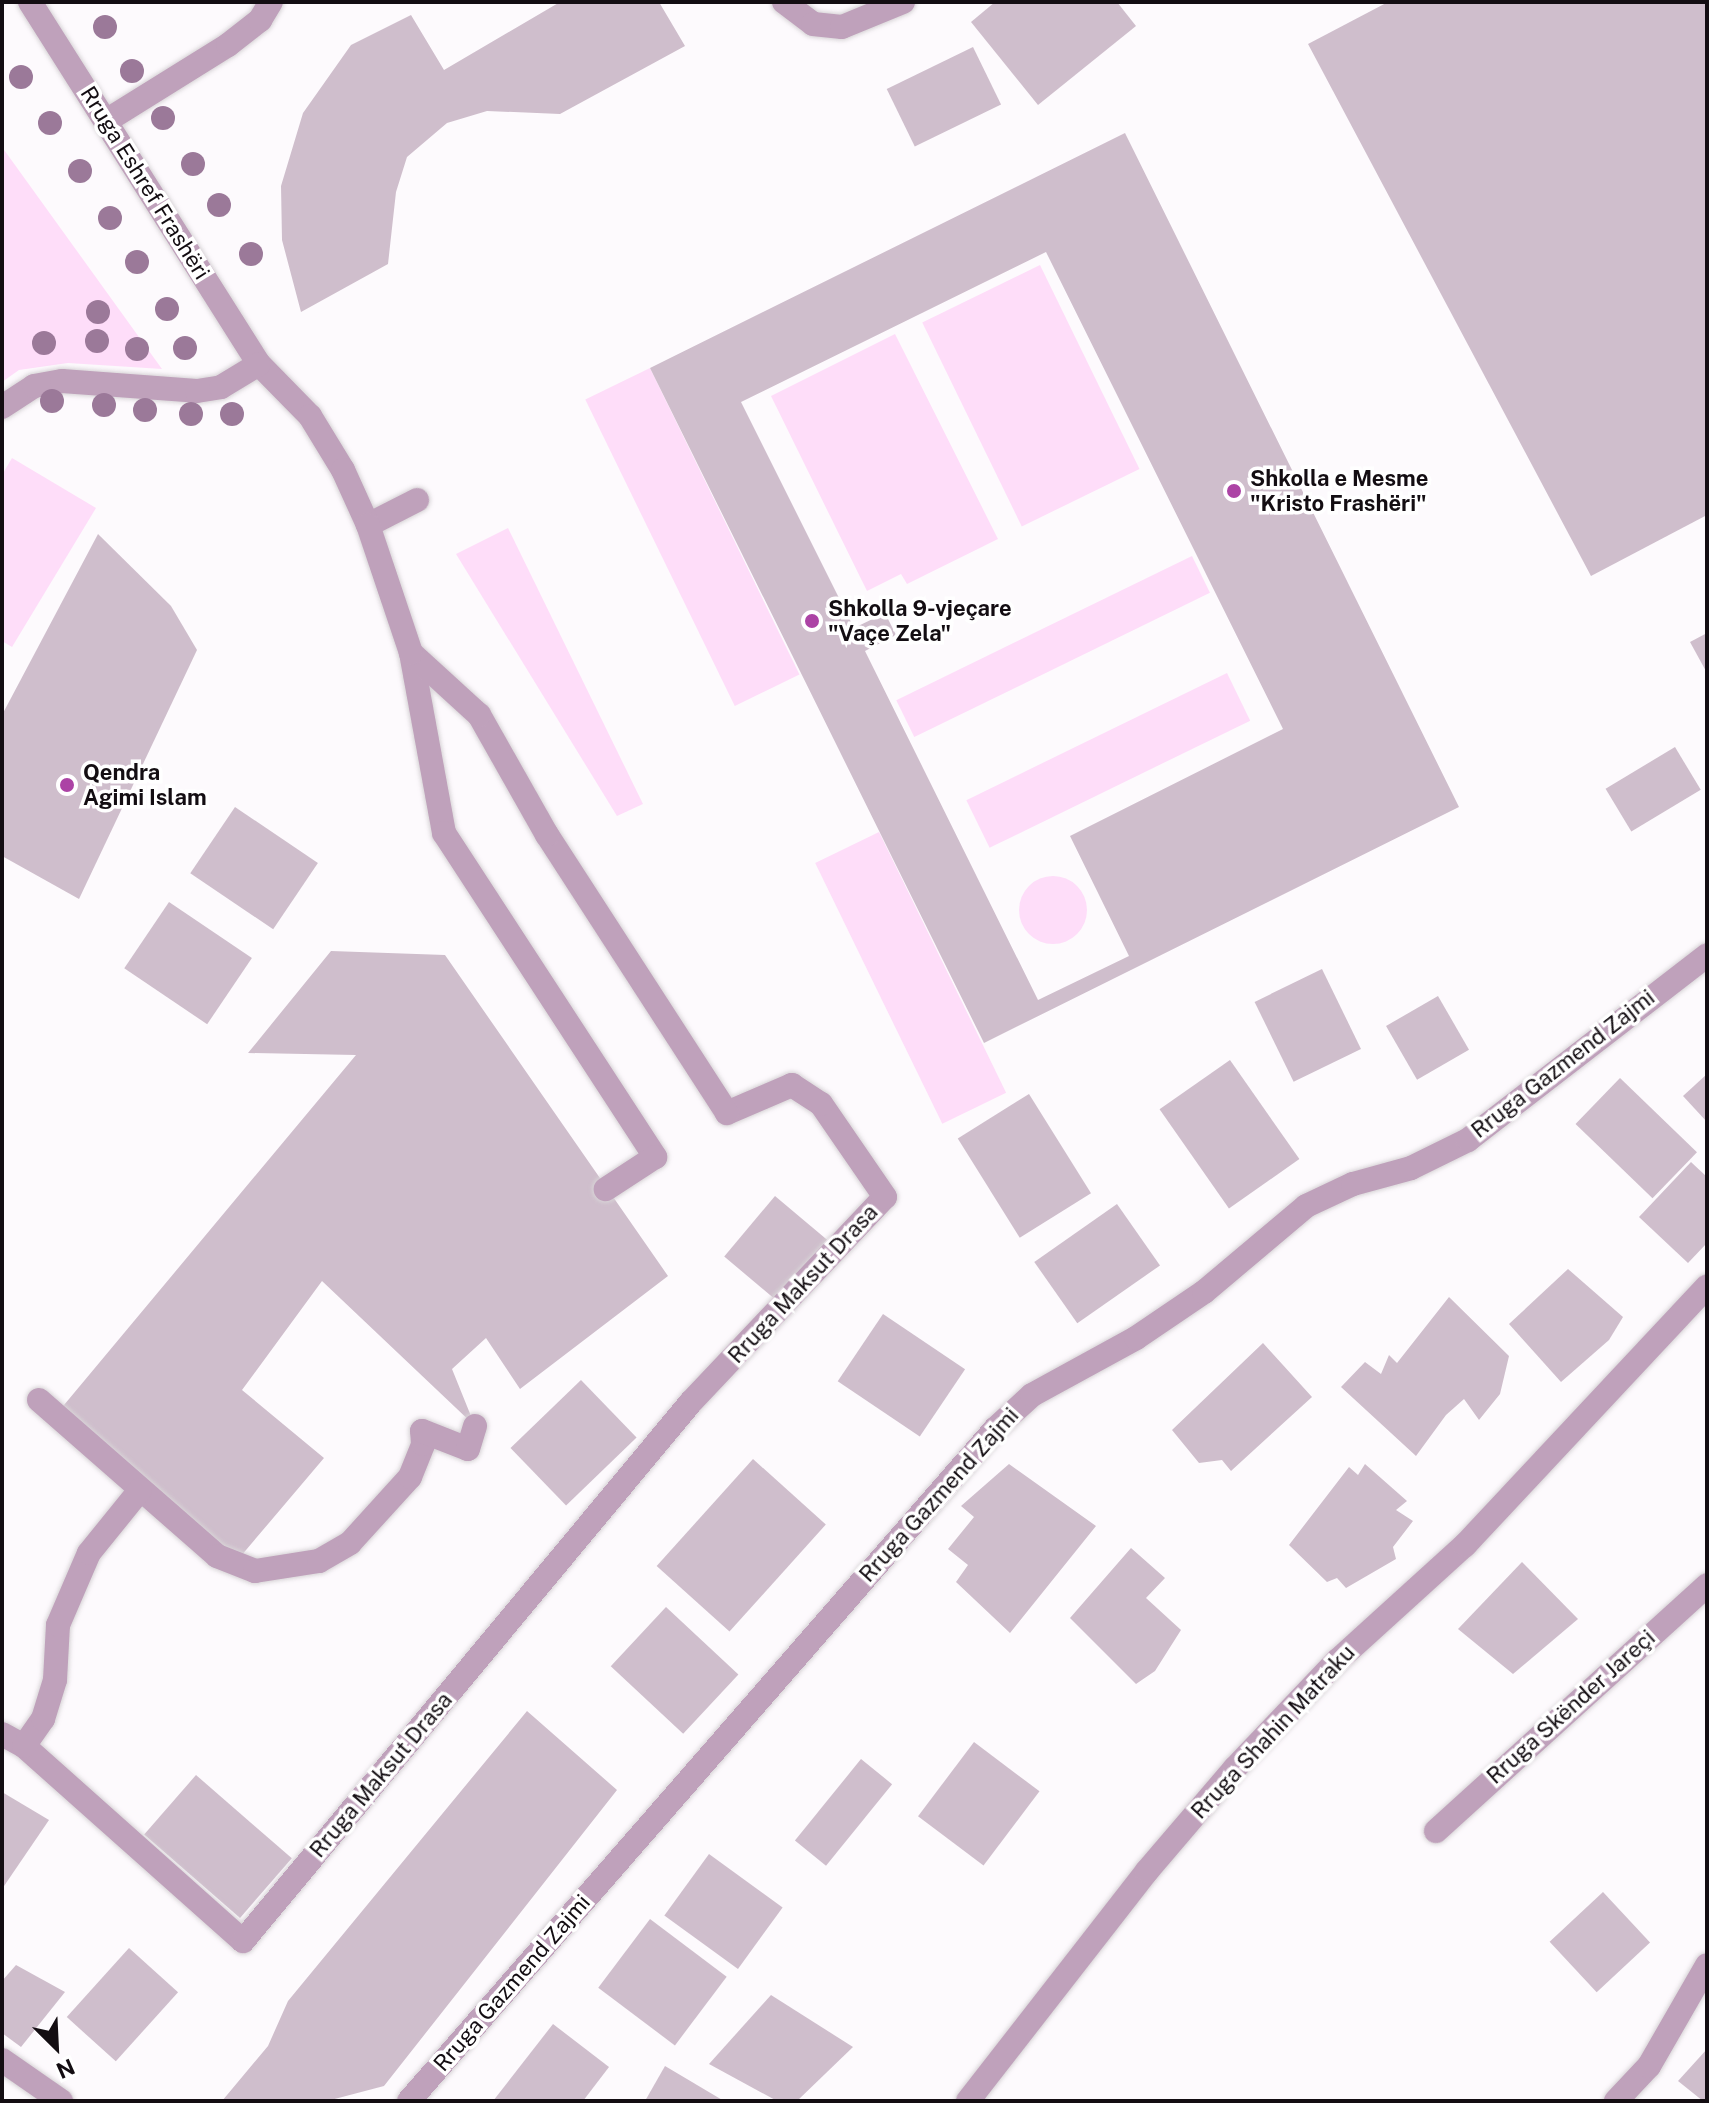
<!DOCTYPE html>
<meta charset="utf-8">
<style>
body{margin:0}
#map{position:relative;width:1709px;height:2103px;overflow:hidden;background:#fdfafd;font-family:"Public Sans",sans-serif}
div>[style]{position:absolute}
.green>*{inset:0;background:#feddf9;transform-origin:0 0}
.round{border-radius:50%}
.building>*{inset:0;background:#cfbecc;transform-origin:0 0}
.roads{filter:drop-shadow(0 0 2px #d8d4d7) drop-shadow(0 0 2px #d8d4d7)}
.lane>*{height:24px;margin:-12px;padding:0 12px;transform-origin:12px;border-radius:12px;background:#bfa1bb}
.street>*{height:24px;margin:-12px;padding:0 12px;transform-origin:12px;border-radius:12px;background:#bfa1bb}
.trees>*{width:24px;height:24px;margin:-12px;border-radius:50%;background:#9b7999}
.dots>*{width:22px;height:22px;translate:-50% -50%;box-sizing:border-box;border:4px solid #fff;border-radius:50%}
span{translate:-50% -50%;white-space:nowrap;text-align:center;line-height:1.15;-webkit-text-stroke:7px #fff;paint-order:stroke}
.street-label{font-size:22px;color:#130d12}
.poi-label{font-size:22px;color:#130d12;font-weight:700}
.left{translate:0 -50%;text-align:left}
.frame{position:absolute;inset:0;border:4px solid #130d12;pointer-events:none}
.north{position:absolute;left:16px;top:2007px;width:80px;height:80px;-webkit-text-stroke:6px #fff;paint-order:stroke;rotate:156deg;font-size:22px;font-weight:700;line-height:32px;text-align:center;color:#130d12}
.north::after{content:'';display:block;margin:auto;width:28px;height:36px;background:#130d12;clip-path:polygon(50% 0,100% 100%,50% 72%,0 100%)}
</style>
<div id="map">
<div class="green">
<div style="clip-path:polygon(2px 147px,162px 369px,68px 363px,19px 370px,2px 382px)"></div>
<div style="left:1040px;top:265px;width:227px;height:131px;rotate:64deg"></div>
<div style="clip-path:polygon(895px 334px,998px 539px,907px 584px,901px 574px,867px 591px,771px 396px)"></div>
<div style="left:650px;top:368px;width:341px;height:72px;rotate:64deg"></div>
<div style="clip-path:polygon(12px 458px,96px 508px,12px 647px,2px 641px,2px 475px)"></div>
<div style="clip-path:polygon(508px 528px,643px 804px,617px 816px,456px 554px)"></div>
<div style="left:1192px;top:556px;width:41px;height:329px;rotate:64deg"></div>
<div style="left:1227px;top:673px;width:53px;height:290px;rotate:64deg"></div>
<div style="left:879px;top:832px;width:290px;height:71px;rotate:64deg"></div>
<div class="round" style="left:1019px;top:876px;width:68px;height:68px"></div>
</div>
<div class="building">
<div style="clip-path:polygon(560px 2px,659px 2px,685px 46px,560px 114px,487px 111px,447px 123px,407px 157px,396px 192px,388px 264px,301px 312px,282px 240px,281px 186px,303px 113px,351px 45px,411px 15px,444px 70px)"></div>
<div style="clip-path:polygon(995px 2px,1117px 2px,1136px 26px,1038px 105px,971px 22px)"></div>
<div style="clip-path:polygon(1388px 2px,1707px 2px,1707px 515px,1591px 576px,1308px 44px)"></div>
<div style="left:973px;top:47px;width:64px;height:96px;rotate:64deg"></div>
<div style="clip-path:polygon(evenodd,1125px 133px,1459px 807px,984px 1043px,650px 368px,1125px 133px,1046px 252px,1283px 729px,1070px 836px,1129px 956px,1038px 1000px,865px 651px,896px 635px,885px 613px,854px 628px,741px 402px,1046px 252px)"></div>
<div style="clip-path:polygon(98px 534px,171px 606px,197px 650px,79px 899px,2px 856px,2px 715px)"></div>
<div style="clip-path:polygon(1707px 633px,1707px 673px,1690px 642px)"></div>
<div style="left:1675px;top:747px;width:50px;height:81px;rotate:59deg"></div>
<div style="left:235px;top:807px;width:100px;height:80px;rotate:34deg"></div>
<div style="left:169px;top:902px;width:100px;height:80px;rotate:34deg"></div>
<div style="clip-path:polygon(331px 951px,445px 955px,668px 1276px,520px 1389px,486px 1338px,452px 1369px,475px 1426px,322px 1281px,242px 1390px,324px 1458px,235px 1563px,54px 1417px,356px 1055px,248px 1053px)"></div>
<div style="left:1322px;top:969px;width:89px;height:75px;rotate:64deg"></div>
<div style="left:1438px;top:996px;width:62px;height:60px;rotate:60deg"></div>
<div style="left:1230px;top:1060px;width:121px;height:86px;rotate:55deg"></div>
<div style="clip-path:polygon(1707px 1074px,1707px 1122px,1683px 1096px)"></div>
<div style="left:1620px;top:1078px;width:107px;height:64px;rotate:44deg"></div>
<div style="left:1029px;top:1094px;width:117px;height:84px;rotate:58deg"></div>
<div style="clip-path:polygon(1691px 1162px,1707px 1177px,1707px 1243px,1688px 1263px,1639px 1217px)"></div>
<div style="left:775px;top:1196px;width:71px;height:79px;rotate:40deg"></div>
<div style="left:1117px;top:1204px;width:75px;height:101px;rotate:55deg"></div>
<div style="clip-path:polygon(1568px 1269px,1623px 1317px,1609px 1340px,1561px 1382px,1509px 1324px)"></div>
<div style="clip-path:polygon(1449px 1297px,1509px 1356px,1500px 1394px,1479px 1420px,1464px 1399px,1446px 1415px,1416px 1456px,1341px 1387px,1365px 1362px,1381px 1374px,1389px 1355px,1397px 1363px)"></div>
<div style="left:883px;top:1314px;width:99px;height:81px;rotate:34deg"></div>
<div style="clip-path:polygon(1263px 1343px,1312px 1397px,1231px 1471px,1222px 1460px,1199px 1463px,1172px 1430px)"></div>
<div style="left:581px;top:1380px;width:80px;height:98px;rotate:46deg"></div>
<div style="left:753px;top:1459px;width:98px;height:144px;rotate:42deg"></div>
<div style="clip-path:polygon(1009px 1464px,1096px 1526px,1010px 1633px,956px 1582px,968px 1565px,948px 1549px,974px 1517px,961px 1506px)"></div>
<div style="clip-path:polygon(1365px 1464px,1407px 1501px,1396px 1510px,1413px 1521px,1393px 1547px,1396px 1559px,1346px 1588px,1337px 1578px,1327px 1582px,1289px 1545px,1349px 1467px,1358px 1475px)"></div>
<div style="clip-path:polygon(1131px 1548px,1165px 1578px,1146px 1598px,1181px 1630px,1155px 1671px,1136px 1684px,1070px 1618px)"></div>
<div style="clip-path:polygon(1522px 1562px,1578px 1619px,1513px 1674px,1458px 1629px)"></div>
<div style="left:666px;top:1607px;width:99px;height:81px;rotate:43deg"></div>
<div style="clip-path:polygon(527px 1711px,617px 1790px,384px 2086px,327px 2101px,222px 2101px,268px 2046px,288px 2001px)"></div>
<div style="left:974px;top:1742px;width:82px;height:93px;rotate:37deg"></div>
<div style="left:861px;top:1759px;width:40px;height:105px;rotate:39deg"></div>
<div style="left:196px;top:1775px;width:127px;height:79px;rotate:41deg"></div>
<div style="clip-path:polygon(2px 1792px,49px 1820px,2px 1889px)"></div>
<div style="left:709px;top:1854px;width:91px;height:76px;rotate:36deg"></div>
<div style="left:1603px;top:1892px;width:69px;height:73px;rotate:47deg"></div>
<div style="left:650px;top:1919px;width:96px;height:86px;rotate:37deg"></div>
<div style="left:129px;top:1948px;width:66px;height:93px;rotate:42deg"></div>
<div style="clip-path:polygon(16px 1965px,65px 1992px,21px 2047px,2px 2033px,2px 1981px)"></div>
<div style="clip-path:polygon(771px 1995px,853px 2047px,797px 2101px,777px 2101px,709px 2064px)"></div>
<div style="clip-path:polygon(553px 2024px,609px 2067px,583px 2101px,493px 2101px)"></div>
<div style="clip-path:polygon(1707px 2049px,1707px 2101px,1703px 2101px,1678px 2081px)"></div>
<div style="clip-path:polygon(665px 2066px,724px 2101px,645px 2101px)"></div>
</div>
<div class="roads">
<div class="lane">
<div style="left:368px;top:525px;width:55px;rotate:-27deg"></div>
<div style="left:411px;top:653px;width:183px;rotate:79.6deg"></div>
<div style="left:444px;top:833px;width:387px;rotate:56.9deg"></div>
<div style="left:655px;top:1157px;width:59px;rotate:146.9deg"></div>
<div style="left:39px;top:1400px;width:237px;rotate:41.2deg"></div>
<div style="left:217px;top:1556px;width:41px;rotate:21.5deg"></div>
<div style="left:255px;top:1571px;width:65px;rotate:-8.9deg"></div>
<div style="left:319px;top:1561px;width:36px;rotate:-30deg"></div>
<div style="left:350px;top:1543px;width:89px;rotate:-47.7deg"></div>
<div style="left:410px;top:1477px;width:35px;rotate:-68deg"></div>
<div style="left:423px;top:1444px;width:13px;rotate:-94deg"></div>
<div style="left:422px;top:1431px;width:49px;rotate:21.4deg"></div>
<div style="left:468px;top:1449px;width:24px;rotate:-73deg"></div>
<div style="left:2px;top:1734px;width:25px;rotate:29deg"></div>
<div style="left:24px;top:1746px;width:293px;rotate:41.7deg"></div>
<div style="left:243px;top:1941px;width:701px;rotate:-50.27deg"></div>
<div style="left:691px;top:1402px;width:282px;rotate:-46.6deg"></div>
<div style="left:885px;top:1197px;width:113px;rotate:-124.5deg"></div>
<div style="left:821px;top:1104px;width:35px;rotate:-147deg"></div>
<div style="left:792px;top:1085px;width:71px;rotate:156.7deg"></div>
<div style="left:727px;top:1113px;width:331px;rotate:-122.9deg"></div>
<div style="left:547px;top:835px;width:138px;rotate:-119.5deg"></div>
<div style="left:479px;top:715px;width:92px;rotate:-137.6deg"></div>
<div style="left:24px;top:1746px;width:33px;rotate:-55deg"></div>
<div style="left:43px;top:1719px;width:41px;rotate:-72.9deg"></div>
<div style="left:55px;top:1680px;width:55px;rotate:-86.9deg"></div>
<div style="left:58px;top:1625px;width:78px;rotate:-66.7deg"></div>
<div style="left:89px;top:1553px;width:81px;rotate:-51deg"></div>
</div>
<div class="street">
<div style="left:30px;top:2px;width:428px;rotate:57.7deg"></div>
<div style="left:259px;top:364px;width:73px;rotate:45.6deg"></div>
<div style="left:310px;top:416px;width:63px;rotate:58.6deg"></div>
<div style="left:343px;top:470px;width:60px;rotate:65.6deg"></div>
<div style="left:368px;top:525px;width:135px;rotate:71.4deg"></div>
<div style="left:784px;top:2px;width:36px;rotate:37deg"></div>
<div style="left:813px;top:24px;width:29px;rotate:6deg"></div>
<div style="left:842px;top:27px;width:66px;rotate:-22.3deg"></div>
<div style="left:106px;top:121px;width:144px;rotate:-31.9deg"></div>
<div style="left:228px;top:45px;width:41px;rotate:-38deg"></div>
<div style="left:260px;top:20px;width:21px;rotate:-59deg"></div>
<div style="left:2px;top:407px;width:38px;rotate:-33deg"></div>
<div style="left:34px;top:386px;width:28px;rotate:-10deg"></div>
<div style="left:62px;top:381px;width:135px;rotate:4.2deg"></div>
<div style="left:197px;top:391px;width:24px;rotate:-9deg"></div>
<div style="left:221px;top:387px;width:44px;rotate:-31.2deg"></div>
<div style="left:1436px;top:1831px;width:366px;rotate:-42.2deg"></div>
<div style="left:2px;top:2060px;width:72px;rotate:34.8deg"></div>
<div style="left:409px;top:2101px;width:892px;rotate:-48.91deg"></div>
<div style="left:995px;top:1429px;width:50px;rotate:-42.6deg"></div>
<div style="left:1032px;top:1395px;width:119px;rotate:-28.7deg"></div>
<div style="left:1136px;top:1338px;width:82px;rotate:-34.1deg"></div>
<div style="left:1204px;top:1292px;width:133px;rotate:-40.1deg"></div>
<div style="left:1306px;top:1206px;width:52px;rotate:-25.1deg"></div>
<div style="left:1353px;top:1184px;width:60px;rotate:-15.4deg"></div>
<div style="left:1411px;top:1168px;width:64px;rotate:-26.2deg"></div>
<div style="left:1468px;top:1140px;width:302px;rotate:-37.7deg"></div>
<div style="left:968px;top:2101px;width:291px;rotate:-52.1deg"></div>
<div style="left:1147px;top:1871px;width:135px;rotate:-49.5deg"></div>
<div style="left:1235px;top:1768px;width:148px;rotate:-46.4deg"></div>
<div style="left:1337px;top:1661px;width:173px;rotate:-42.2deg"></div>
<div style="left:1465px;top:1545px;width:354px;rotate:-46.9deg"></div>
<div style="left:1616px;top:2101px;width:48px;rotate:-46.7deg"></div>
<div style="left:1649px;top:2066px;width:116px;rotate:-60.1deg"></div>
</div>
</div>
<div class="trees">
<div style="left:105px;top:27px"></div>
<div style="left:132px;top:71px"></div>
<div style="left:21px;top:77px"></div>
<div style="left:163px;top:118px"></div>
<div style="left:50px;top:123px"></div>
<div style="left:193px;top:164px"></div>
<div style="left:80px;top:171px"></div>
<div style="left:219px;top:205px"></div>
<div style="left:110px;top:218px"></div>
<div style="left:251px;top:254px"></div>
<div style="left:137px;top:262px"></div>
<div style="left:167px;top:309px"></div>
<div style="left:98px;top:312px"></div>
<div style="left:97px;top:341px"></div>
<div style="left:44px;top:343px"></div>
<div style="left:185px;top:348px"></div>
<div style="left:137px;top:349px"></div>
<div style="left:52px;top:401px"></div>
<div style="left:104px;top:405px"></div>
<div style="left:145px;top:410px"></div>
<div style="left:191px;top:414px"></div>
<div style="left:232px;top:414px"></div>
</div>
<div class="dots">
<div style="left:1234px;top:491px;background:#ac43a5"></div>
<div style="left:812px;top:621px;background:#ac43a5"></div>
<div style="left:67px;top:785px;background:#ac43a5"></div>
</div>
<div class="street-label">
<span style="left:145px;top:183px;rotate:58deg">Rruga Eshref Frashëri</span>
<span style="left:1563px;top:1064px;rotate:-38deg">Rruga Gazmend Zajmi</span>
<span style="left:803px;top:1284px;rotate:-47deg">Rruga Maksut Drasa</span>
<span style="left:939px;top:1495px;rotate:-48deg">Rruga Gazmend Zajmi</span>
<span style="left:1571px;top:1707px;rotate:-42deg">Rruga Skënder Jareçi</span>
<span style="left:1273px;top:1732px;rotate:-47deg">Rruga Shahin Matraku</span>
<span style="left:381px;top:1775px;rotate:-50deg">Rruga Maksut Drasa</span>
<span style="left:512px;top:1983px;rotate:-49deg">Rruga Gazmend Zajmi</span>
</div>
<div class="poi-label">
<span class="left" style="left:1250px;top:491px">Shkolla e Mesme<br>"Kristo Frashëri"</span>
<span class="left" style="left:828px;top:621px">Shkolla 9-vjeçare<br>"Vaçe Zela"</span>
<span class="left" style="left:83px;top:785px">Qendra<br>Agimi Islam</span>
</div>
<div class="frame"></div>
<div class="north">N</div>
</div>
